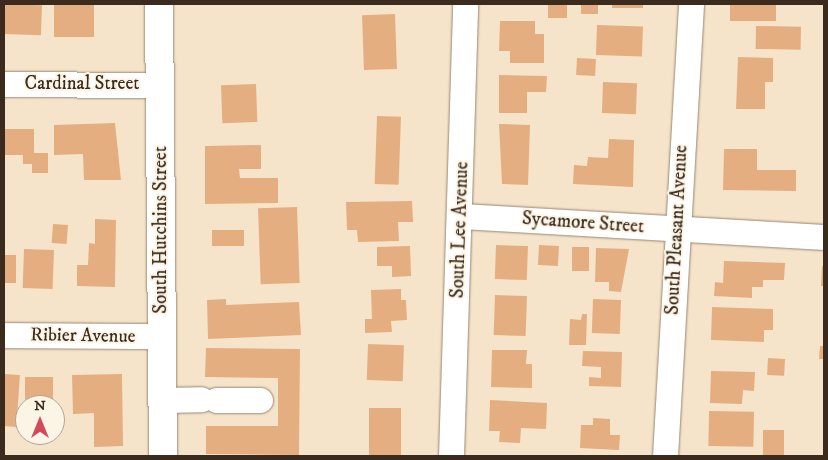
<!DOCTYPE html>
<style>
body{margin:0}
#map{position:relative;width:828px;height:460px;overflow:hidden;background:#f6e4ca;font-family:"IM FELL DW Pica",serif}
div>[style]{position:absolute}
.building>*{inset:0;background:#e5ae81;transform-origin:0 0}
.roads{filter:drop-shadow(0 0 1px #988774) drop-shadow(0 0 1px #988774)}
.minor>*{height:25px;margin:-12.5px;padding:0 12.5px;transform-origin:12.5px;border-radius:12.5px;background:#fff}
.major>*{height:28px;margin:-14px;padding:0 14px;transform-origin:14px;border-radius:14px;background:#fff}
span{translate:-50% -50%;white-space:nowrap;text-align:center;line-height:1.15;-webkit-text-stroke:4px #fcf5e5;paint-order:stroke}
.street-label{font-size:19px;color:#3b2a1e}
.frame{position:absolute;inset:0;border:5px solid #3b2a1e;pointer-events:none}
.north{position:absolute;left:15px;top:395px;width:50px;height:50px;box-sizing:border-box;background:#fcf5e5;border:1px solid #afa495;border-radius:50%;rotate:0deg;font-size:14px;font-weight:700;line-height:20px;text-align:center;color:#3b2a1e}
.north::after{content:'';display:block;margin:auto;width:18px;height:22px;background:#d1495b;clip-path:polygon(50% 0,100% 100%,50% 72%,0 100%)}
</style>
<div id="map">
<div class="building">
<div style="left:4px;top:4px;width:38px;height:30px;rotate:2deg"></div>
<div style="left:54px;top:4px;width:40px;height:33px"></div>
<div style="left:548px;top:4px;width:19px;height:14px"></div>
<div style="left:581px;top:4px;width:17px;height:10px"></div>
<div style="left:612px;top:4px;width:31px;height:4px"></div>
<div style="left:730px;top:4px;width:46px;height:17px"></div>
<div style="left:395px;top:14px;width:55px;height:33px;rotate:88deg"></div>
<div style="clip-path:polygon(500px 21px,535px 21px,535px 34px,544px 34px,544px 63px,510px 63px,510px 51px,499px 51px)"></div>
<div style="left:597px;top:25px;width:46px;height:30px;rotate:2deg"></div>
<div style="left:756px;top:26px;width:45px;height:23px;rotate:1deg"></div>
<div style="clip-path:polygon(738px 57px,773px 58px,773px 82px,765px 82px,765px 109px,736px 109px)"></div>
<div style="left:577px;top:58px;width:19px;height:17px;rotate:3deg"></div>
<div style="clip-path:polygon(499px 75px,547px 76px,546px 92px,527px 92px,527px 113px,499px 113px)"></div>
<div style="left:603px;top:82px;width:34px;height:31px;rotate:2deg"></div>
<div style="left:256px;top:84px;width:38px;height:35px;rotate:88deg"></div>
<div style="left:377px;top:116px;width:24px;height:68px;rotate:2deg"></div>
<div style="clip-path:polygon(115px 123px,121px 180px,84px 180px,83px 154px,54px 155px,54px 125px)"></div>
<div style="clip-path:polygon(499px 124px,530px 125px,528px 185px,502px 184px)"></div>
<div style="clip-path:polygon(4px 129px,34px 129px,34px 153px,48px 153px,48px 173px,32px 173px,32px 164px,23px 164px,23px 155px,4px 155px)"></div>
<div style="clip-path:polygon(609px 139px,634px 140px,633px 187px,573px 184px,574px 165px,587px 166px,588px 157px,608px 158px)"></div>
<div style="clip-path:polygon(261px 145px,261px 169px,239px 169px,240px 178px,278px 178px,278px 203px,205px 204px,205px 146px)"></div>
<div style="clip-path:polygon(724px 149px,757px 149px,757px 170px,796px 170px,796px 191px,723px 190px)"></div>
<div style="clip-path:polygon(412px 201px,413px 222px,398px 222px,399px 241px,358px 242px,357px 230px,347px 230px,346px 202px)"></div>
<div style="left:297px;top:207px;width:76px;height:39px;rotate:88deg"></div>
<div style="clip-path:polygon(95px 219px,116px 220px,115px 287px,77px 286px,77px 265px,88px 265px,89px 243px,95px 244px)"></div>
<div style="left:53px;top:224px;width:15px;height:19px;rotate:4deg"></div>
<div style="left:244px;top:230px;width:16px;height:32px;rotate:90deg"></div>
<div style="left:496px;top:245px;width:32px;height:34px;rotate:2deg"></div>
<div style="left:539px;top:245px;width:20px;height:20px;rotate:3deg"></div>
<div style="clip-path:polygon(410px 246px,411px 276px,392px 277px,392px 266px,377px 266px,377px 247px)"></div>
<div style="left:572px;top:247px;width:17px;height:24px"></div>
<div style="clip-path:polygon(596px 248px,629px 249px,621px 292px,609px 291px,609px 282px,595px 282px)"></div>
<div style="left:24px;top:249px;width:30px;height:39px;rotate:2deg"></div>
<div style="left:4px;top:255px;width:12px;height:28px"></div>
<div style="clip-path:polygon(724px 261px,785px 263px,784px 280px,763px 280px,763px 287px,752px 287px,752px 298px,714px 296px,715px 282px,723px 283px)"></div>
<div style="clip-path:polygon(822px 266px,824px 266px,824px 286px,821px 286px)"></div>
<div style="clip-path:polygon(401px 289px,401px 300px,406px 300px,407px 320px,391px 321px,392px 332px,365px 333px,365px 319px,372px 319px,371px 290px)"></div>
<div style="left:495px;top:295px;width:32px;height:40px;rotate:2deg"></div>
<div style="clip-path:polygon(226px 299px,226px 305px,299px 302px,301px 335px,208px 339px,207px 300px)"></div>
<div style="left:593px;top:299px;width:28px;height:34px;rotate:2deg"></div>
<div style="clip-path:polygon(712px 307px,773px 309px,773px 330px,764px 330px,764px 342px,711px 340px)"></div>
<div style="clip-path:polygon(582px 314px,587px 314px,586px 345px,569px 345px,570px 319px,581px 320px)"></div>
<div style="left:368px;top:344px;width:36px;height:36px;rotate:2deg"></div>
<div style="clip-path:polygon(820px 346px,824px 346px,824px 359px,819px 359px)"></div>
<div style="clip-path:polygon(206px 348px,300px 349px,299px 455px,206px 454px,206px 426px,278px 426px,278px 378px,205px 377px)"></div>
<div style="clip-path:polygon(492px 350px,527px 350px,526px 364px,532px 364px,532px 388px,491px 387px)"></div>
<div style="clip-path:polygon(583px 351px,622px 352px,621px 387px,589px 386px,589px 377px,601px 378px,601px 367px,582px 366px)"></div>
<div style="left:768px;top:358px;width:17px;height:17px;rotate:3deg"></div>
<div style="clip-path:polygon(711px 371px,755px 372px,754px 391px,743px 390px,742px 404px,710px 403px)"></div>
<div style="left:4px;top:374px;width:16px;height:52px;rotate:4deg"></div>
<div style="clip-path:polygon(122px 374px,123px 446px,94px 447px,94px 413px,73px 414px,72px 375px)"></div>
<div style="left:25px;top:377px;width:28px;height:28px"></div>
<div style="clip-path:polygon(490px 400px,547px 403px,546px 429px,521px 428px,520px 443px,499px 442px,500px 431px,489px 431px)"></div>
<div style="left:369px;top:408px;width:32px;height:48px"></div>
<div style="left:709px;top:411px;width:45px;height:35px;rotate:1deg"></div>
<div style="clip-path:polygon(593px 418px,610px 419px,610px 435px,620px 435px,619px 450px,580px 448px,581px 425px,593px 425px)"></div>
<div style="left:763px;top:430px;width:21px;height:26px"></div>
</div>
<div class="roads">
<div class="minor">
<div style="left:4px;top:84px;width:156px;rotate:0.4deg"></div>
<div style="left:461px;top:216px;width:364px;rotate:3.3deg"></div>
<div style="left:4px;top:335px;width:158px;rotate:0.4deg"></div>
<div style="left:162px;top:400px;width:39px;rotate:-1deg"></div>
<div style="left:216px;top:400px;width:44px"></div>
<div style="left:451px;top:456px;width:452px;rotate:-88.2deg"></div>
<div style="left:665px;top:456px;width:453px;rotate:-86.7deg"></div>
</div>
<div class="major">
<div style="left:159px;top:4px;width:452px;rotate:89.5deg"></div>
</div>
</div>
<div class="street-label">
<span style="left:82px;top:84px">Cardinal Street</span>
<span style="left:583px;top:223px;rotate:4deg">Sycamore Street</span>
<span style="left:161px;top:230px;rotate:-90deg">South Hutchins Street</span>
<span style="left:460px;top:230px;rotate:-88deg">South Lee Avenue</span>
<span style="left:677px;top:230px;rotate:-87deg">South Pleasant Avenue</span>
<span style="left:83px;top:336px;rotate:1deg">Ribier Avenue</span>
</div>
<div class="frame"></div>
<div class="north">N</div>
</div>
